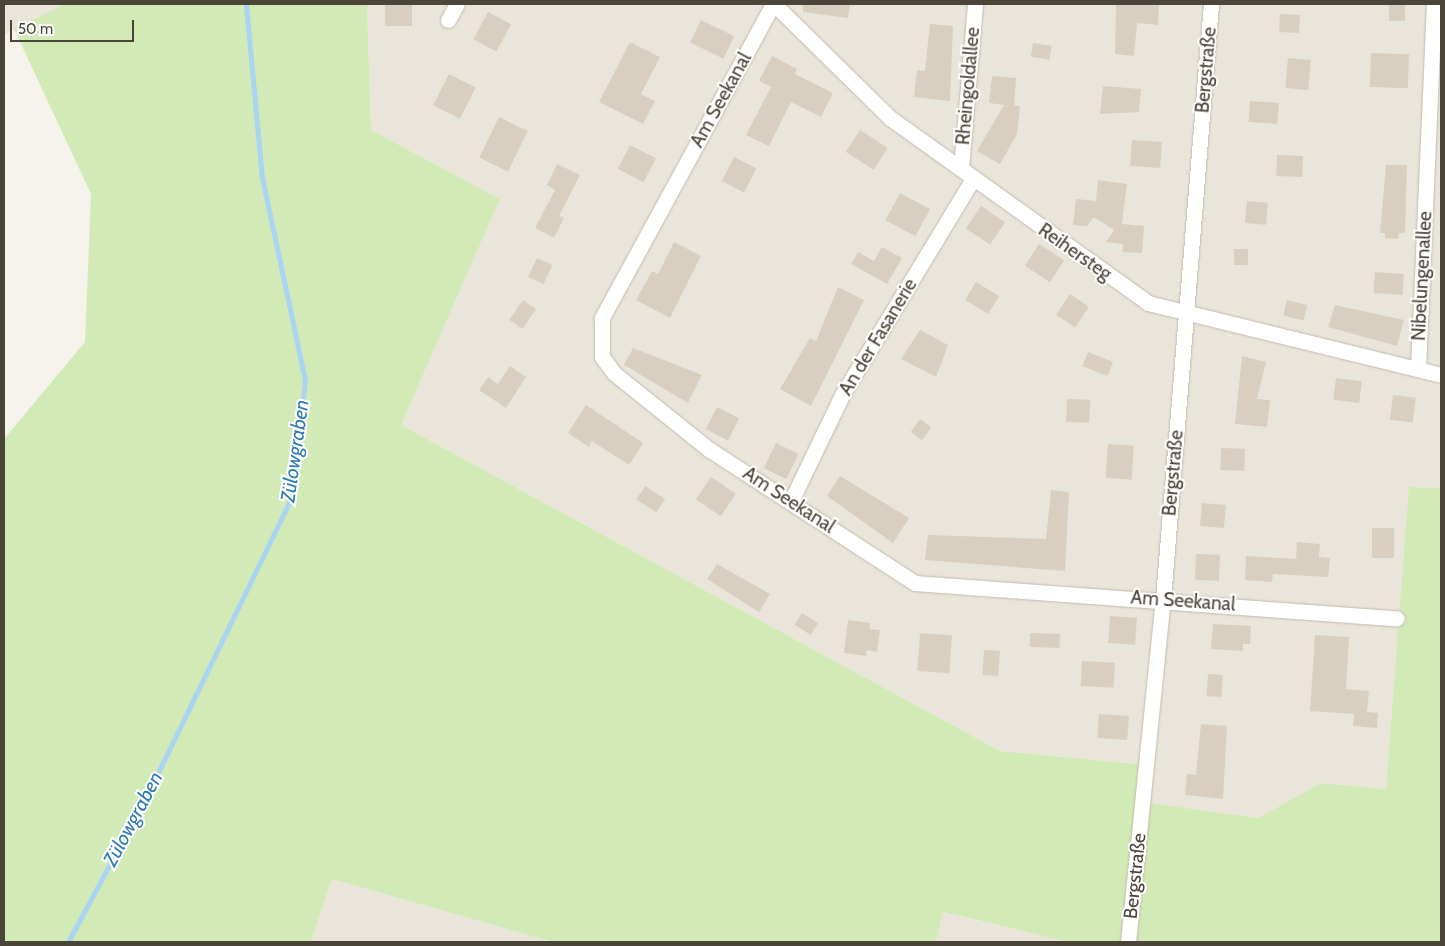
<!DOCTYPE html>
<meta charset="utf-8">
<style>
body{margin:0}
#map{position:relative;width:1445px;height:946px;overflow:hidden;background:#f6f3ec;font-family:Cabin,sans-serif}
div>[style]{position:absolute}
.residential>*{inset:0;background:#eae5da}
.green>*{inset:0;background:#d2eab5}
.stream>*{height:5px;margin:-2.5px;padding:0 2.5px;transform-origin:2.5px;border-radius:2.5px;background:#a9d4f2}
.building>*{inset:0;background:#d8cfc1;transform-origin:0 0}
.roads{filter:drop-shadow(0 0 1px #c2bbae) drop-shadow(0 0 1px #c2bbae)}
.minor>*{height:15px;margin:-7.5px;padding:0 7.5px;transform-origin:7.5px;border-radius:7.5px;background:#fff}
span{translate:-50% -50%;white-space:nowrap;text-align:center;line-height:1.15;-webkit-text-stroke:4px #fff;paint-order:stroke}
.street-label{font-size:19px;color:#4b4439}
.water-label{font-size:20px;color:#2e7ab2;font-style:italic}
.frame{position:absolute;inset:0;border:5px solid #4b4439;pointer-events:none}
.scale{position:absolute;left:10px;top:20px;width:124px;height:22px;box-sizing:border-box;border:2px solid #4b4439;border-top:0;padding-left:6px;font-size:15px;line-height:18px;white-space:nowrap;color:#4b4439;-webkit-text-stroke:4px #fff;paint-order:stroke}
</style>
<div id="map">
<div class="residential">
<div style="clip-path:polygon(4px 4px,65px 4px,4px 35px)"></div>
<div style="clip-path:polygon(367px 4px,1441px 4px,1441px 488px,1410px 487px,1386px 789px,1321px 783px,1258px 818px,1143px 802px,1148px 765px,1000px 751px,401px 425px,500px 199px,371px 130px)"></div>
<div style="clip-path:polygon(332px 879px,553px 942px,311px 942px)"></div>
<div style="clip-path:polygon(942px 912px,1069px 942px,936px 942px)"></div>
</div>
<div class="green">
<div style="clip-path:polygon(65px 4px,367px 4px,371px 130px,500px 199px,401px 425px,1000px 751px,1148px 765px,1143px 802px,1258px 818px,1321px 783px,1386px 789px,1409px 487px,1441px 488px,1441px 942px,1069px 942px,943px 912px,936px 942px,553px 942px,332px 879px,311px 942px,4px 942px,4px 439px,85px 342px,91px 194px,14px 29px)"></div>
</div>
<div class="stream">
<div style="left:68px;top:942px;width:174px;rotate:-61.8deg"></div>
<div style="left:150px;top:789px;width:326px;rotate:-64.1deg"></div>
<div style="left:292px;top:496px;width:117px;rotate:-83.6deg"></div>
<div style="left:305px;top:380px;width:207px;rotate:-102deg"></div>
<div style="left:262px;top:178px;width:175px;rotate:-95.3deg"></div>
</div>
<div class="building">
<div style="left:385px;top:4px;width:27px;height:22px"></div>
<div style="clip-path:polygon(803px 4px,850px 4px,848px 18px,803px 12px)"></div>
<div style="clip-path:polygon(1116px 4px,1159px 4px,1158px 25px,1137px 23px,1134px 56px,1115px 54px)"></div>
<div style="left:1389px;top:5px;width:16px;height:16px"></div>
<div style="left:488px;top:12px;width:26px;height:31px;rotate:28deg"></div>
<div style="left:1280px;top:14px;width:20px;height:18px;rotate:3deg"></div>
<div style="left:701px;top:20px;width:37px;height:25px;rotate:26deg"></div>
<div style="clip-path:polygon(930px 24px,953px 26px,950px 101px,914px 97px,917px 70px,925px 71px)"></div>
<div style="clip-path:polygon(630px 42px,660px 57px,641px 94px,655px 101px,643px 124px,599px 102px)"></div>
<div style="left:1033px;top:43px;width:19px;height:14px;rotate:9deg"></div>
<div style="left:1371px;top:53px;width:38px;height:34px;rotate:2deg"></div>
<div style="clip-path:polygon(772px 56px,797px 69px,795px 74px,833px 93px,821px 117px,791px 102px,769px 146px,746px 135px,771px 87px,759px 81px)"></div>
<div style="left:1288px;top:58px;width:23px;height:30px;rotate:5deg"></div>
<div style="left:449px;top:74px;width:30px;height:35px;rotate:27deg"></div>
<div style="clip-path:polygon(992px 76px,1016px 78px,1014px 106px,1009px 105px,1020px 106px,1017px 134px,1000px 164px,977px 151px,1004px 105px,989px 103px)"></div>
<div style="clip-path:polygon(1103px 86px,1141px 89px,1139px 112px,1100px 114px)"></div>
<div style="left:1250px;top:101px;width:29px;height:21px;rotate:4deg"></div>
<div style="left:499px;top:117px;width:32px;height:45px;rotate:26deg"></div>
<div style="left:860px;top:130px;width:33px;height:26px;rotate:33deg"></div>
<div style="left:1132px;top:140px;width:30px;height:26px;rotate:4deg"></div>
<div style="left:630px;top:145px;width:29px;height:27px;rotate:27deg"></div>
<div style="left:1277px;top:155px;width:26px;height:21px;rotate:2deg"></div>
<div style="left:734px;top:157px;width:25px;height:27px;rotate:27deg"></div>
<div style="clip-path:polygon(557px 164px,580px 175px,559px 216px,564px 218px,554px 238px,535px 228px,555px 190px,547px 185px)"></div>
<div style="clip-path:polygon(1386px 165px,1407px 165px,1405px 233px,1399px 233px,1398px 239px,1385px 238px,1385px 233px,1380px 233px)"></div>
<div style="clip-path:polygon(1098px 180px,1127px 184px,1122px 224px,1144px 226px,1142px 253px,1122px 252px,1123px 244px,1106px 242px,1114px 230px,1094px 217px,1087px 226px,1073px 225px,1076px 199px,1096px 201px)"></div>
<div style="left:900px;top:193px;width:34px;height:31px;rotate:28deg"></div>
<div style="left:1247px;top:201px;width:21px;height:22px;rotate:5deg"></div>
<div style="left:981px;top:206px;width:29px;height:27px;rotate:34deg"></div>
<div style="clip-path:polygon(674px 242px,701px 256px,670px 318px,636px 300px,652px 271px,658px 274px)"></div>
<div style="left:1039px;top:244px;width:30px;height:26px;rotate:33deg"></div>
<div style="clip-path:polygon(882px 247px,902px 258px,887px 284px,851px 264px,858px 252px,874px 261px)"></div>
<div style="left:1234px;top:249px;width:14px;height:16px"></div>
<div style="left:537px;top:258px;width:17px;height:21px;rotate:25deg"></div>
<div style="left:1375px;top:272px;width:29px;height:21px;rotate:4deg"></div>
<div style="left:976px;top:282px;width:27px;height:21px;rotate:31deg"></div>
<div style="clip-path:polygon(838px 287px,864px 300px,811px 406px,780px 389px,810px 338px,816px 341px)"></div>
<div style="left:1070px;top:294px;width:23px;height:25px;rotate:34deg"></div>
<div style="left:523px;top:300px;width:16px;height:24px;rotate:35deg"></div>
<div style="left:1287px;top:300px;width:21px;height:16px;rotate:14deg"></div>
<div style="clip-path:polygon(1335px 305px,1404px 320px,1397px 346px,1328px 327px)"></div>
<div style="clip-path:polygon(920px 330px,948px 345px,936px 377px,901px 359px)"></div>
<div style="clip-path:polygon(633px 348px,702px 375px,688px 403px,624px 365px)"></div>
<div style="left:1088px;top:352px;width:27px;height:15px;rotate:22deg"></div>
<div style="clip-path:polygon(1242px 356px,1266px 362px,1257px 399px,1270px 400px,1267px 427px,1235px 424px)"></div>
<div style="clip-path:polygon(510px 366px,526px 377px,506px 408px,479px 390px,488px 377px,498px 384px)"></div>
<div style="left:1336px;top:378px;width:26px;height:22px;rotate:7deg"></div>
<div style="left:1393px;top:395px;width:23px;height:25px;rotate:7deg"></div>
<div style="left:1067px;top:399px;width:23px;height:23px;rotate:2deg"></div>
<div style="clip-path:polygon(586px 405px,643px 443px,629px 465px,592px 441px,589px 447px,568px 433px)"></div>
<div style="left:717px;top:407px;width:25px;height:25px;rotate:27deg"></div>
<div style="left:920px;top:419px;width:14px;height:16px;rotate:36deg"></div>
<div style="left:776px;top:443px;width:25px;height:28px;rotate:26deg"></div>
<div style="left:1108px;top:444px;width:26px;height:34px;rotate:4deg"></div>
<div style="left:1221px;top:448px;width:24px;height:22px;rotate:2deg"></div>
<div style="clip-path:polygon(840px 476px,909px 518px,893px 543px,827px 496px)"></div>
<div style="left:711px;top:477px;width:30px;height:27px;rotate:34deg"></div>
<div style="left:645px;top:486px;width:24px;height:16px;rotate:33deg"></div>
<div style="clip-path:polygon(1051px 490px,1069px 492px,1065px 571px,925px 560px,928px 535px,1046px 539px)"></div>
<div style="left:1202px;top:503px;width:24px;height:23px;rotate:5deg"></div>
<div style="left:1372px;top:528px;width:22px;height:30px"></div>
<div style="clip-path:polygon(1297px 542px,1320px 544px,1319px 557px,1330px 558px,1328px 577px,1273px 574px,1272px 582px,1245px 580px,1246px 556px,1296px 559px)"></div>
<div style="left:1196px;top:554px;width:24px;height:26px;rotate:2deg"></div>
<div style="clip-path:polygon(717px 564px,770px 594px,759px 612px,707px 579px)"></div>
<div style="left:802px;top:613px;width:19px;height:14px;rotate:32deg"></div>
<div style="left:1110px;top:616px;width:27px;height:27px;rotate:4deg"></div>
<div style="clip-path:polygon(848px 620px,870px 623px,870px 629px,880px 630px,877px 652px,867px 650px,866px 656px,844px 653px)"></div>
<div style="clip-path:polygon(1213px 624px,1251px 626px,1250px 644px,1243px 644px,1243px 651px,1211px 649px)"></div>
<div style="left:920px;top:633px;width:32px;height:38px;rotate:4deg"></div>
<div style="left:1030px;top:633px;width:30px;height:14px;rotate:2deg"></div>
<div style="clip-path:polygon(1315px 635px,1349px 637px,1346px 689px,1369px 691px,1367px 712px,1378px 713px,1377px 728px,1353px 726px,1354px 714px,1310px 711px)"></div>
<div style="left:984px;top:650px;width:16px;height:25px;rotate:4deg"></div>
<div style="left:1082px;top:661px;width:33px;height:25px;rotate:3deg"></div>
<div style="left:1208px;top:674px;width:15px;height:22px;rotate:4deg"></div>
<div style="left:1099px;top:714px;width:30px;height:24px;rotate:4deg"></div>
<div style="clip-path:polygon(1201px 724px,1227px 726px,1223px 799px,1185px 795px,1187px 774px,1196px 775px)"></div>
</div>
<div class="roads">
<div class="minor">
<div style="left:773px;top:4px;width:358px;rotate:118.6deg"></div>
<div style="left:602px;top:318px;width:39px;rotate:90deg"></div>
<div style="left:602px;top:357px;width:21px;rotate:53deg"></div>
<div style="left:615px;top:374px;width:122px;rotate:38.7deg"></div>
<div style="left:710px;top:450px;width:244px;rotate:33deg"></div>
<div style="left:915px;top:583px;width:483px;rotate:4.2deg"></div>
<div style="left:774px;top:4px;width:163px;rotate:44.5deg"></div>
<div style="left:890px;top:118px;width:317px;rotate:35.6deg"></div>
<div style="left:1148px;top:303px;width:302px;rotate:13.8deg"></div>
<div style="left:448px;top:20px;width:18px;rotate:-61deg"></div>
<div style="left:961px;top:168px;width:165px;rotate:-85.1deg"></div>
<div style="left:1418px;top:369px;width:365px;rotate:-87.5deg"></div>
<div style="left:792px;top:499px;width:115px;rotate:-64.3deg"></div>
<div style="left:842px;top:395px;width:251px;rotate:-58.8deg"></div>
<div style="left:1128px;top:942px;width:345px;rotate:-84.2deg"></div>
<div style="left:1163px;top:599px;width:597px;rotate:-85.39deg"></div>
</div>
</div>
<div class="street-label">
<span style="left:1206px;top:70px;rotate:-85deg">Bergstraße</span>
<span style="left:968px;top:86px;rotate:-85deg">Rheingoldallee</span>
<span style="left:721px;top:100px;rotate:-61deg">Am Seekanal</span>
<span style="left:1075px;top:252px;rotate:35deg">Reihersteg</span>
<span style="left:1422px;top:276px;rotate:-87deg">Nibelungenallee</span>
<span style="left:878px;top:337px;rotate:-59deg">An der Fasanerie</span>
<span style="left:1173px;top:473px;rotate:-85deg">Bergstraße</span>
<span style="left:789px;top:500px;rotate:33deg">Am Seekanal</span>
<span style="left:1183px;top:601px;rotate:4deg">Am Seekanal</span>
<span style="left:1135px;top:876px;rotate:-84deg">Bergstraße</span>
</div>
<div class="water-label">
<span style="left:295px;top:451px;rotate:-82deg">Zülowgraben</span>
<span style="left:133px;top:819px;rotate:-62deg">Zülowgraben</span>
</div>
<div class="frame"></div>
<div class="scale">50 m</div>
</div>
